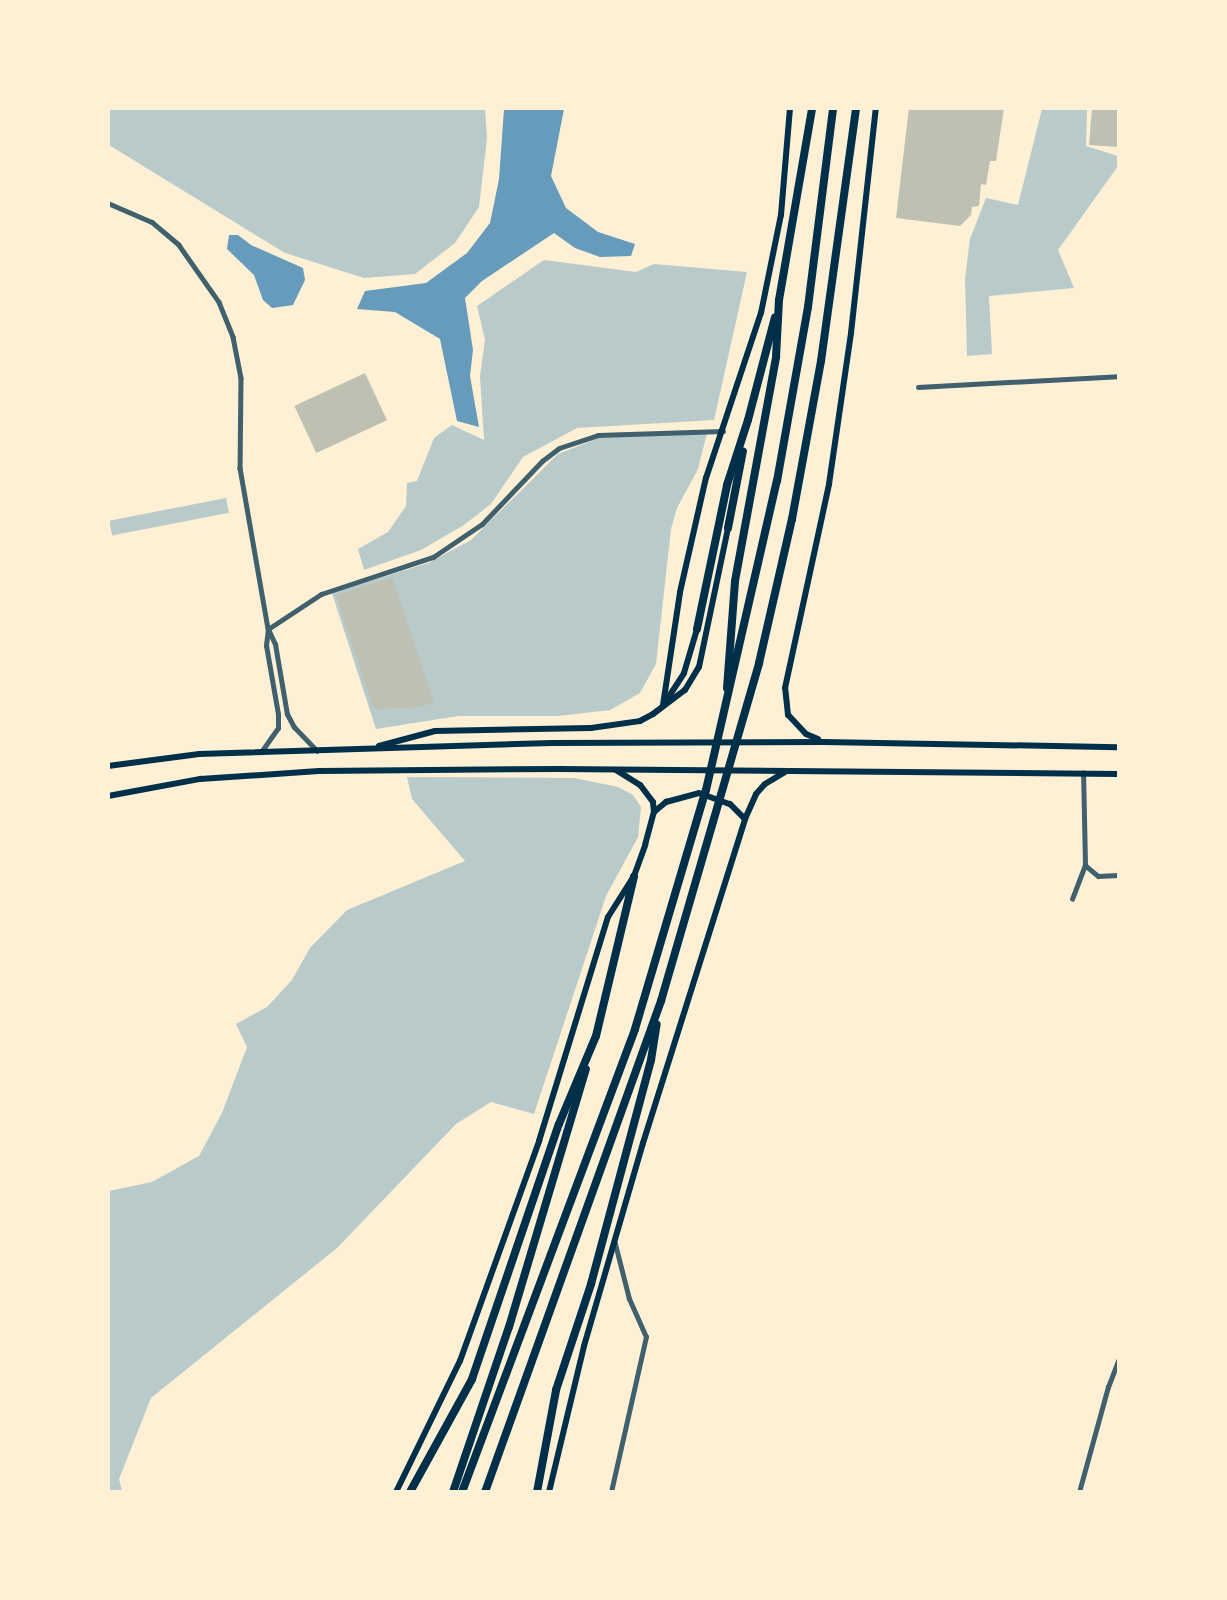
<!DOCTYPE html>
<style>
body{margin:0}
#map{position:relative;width:1227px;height:1600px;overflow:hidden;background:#fdf0d5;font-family:Inter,sans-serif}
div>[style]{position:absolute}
.green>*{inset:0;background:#b9caca;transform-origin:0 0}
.water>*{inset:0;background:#669bbc}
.building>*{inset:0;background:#bec0b2;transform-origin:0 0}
.minor>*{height:4.5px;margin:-2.25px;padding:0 2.25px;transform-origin:2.25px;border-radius:2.25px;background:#3f606c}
.tertiary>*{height:5px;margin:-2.5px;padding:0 2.5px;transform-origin:2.5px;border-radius:2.5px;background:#3f606c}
.secondary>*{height:6px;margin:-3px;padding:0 3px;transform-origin:3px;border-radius:3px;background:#003049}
.motorway>*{height:8px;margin:-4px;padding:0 4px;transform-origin:4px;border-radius:4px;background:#003049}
span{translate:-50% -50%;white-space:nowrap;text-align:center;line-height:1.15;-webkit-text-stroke:5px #fdf0d5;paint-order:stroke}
.frame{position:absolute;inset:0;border:110px solid #fdf0d5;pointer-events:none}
</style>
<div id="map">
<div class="green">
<div style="clip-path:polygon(108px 109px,485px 109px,487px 138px,479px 207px,455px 243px,415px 274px,364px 278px,285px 253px,109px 145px)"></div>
<div style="clip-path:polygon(1042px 109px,1087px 109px,1086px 146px,1118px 156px,1118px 166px,1058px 250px,1074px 288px,989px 296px,992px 354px,967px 356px,965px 279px,970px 239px,986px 198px,1018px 205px)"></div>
<div style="clip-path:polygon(544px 260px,636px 272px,654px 264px,747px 272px,714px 420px,577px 428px,523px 457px,491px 504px,464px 525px,421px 550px,364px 570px,358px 549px,388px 532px,406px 506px,407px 483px,417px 481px,434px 438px,452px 425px,484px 440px,480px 376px,485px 340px,477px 306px)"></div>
<div style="clip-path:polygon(707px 433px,698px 469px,677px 508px,671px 529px,656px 664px,640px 693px,610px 710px,558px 716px,458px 716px,376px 729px,332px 593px,428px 563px,471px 540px,558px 454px,599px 438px)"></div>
<div style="left:226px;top:498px;width:15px;height:119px;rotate:79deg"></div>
<div style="clip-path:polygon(407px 777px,574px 778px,618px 787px,633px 795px,641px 807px,638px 837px,606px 896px,534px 1114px,491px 1102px,456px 1124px,337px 1248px,151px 1398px,119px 1479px,122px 1491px,109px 1491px,109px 1191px,152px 1182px,199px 1156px,222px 1113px,247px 1047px,236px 1024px,267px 1007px,292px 980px,310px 948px,347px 910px,465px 861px,412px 799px)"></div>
</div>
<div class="water">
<div style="clip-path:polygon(504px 109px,564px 109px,551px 176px,566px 208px,598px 232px,635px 244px,631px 256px,600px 257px,575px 248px,554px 233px,482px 281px,465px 298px,473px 350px,470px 376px,479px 427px,457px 421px,440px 339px,395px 312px,357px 309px,365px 291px,426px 283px,467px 253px,490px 223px,499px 179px)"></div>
<div style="clip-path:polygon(229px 235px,238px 235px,251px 245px,303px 268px,305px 280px,293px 305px,272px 308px,263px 300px,254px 275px,227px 249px)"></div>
</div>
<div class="building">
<div style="clip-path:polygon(909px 108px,1004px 108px,996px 161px,990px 161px,986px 185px,981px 184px,979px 206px,972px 207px,971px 215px,960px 226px,896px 218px)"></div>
<div style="clip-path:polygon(1092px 108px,1118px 108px,1118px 147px,1089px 145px)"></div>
<div style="left:365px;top:373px;width:52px;height:78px;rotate:65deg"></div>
<div style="clip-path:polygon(392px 578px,434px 703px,418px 707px,374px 709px,336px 595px)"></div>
</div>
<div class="minor">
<div style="left:108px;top:203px;width:48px;rotate:23.4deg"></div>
<div style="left:152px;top:222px;width:35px;rotate:40deg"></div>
<div style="left:179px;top:245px;width:70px;rotate:54.9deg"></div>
<div style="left:219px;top:302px;width:38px;rotate:68deg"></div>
<div style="left:233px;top:337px;width:42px;rotate:79deg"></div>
<div style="left:241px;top:378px;width:90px;rotate:90.6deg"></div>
<div style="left:240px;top:468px;width:163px;rotate:80.1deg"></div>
<div style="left:918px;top:387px;width:200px;rotate:-3.1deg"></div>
<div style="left:1085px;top:865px;width:17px;rotate:40deg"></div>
<div style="left:1098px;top:876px;width:20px;rotate:-3deg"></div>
<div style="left:1072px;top:899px;width:36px;rotate:-69deg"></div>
<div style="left:1085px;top:865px;width:92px;rotate:-91.2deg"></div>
<div style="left:611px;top:1492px;width:159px;rotate:-77.3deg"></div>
<div style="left:646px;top:1337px;width:42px;rotate:-114.1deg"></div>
<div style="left:629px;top:1299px;width:57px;rotate:-104.3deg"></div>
<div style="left:1079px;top:1492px;width:109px;rotate:-74.6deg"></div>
<div style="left:1108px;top:1387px;width:28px;rotate:-69deg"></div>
</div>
<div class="tertiary">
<div style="left:268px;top:629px;width:64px;rotate:-33.4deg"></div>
<div style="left:321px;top:594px;width:118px;rotate:-18.3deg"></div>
<div style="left:433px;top:557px;width:59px;rotate:-34deg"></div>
<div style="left:482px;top:524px;width:87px;rotate:-46.4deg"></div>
<div style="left:542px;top:461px;width:21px;rotate:-37deg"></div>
<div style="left:559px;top:448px;width:41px;rotate:-18.4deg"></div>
<div style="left:598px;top:435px;width:125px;rotate:-1.8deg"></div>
<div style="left:261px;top:752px;width:29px;rotate:-55deg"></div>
<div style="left:278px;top:728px;width:14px;rotate:-90deg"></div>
<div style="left:278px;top:714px;width:70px;rotate:-99.9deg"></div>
<div style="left:266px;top:645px;width:16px;rotate:-83deg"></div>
<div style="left:268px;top:629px;width:17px;rotate:65deg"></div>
<div style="left:275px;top:644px;width:71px;rotate:80.3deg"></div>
<div style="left:287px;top:714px;width:15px;rotate:62deg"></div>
<div style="left:294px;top:727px;width:33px;rotate:46deg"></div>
</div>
<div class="secondary">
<div style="left:666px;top:701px;width:33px;rotate:-57deg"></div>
<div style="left:684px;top:673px;width:46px;rotate:-73.5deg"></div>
<div style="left:663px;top:705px;width:114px;rotate:-81.4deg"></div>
<div style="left:680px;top:592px;width:117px;rotate:-77.2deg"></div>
<div style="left:706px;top:478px;width:174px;rotate:-71.6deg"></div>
<div style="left:761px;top:313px;width:100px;rotate:-78.5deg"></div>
<div style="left:781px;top:215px;width:107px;rotate:-85.2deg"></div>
<div style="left:818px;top:739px;width:13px;rotate:-157deg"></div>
<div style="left:806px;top:734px;width:26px;rotate:-133deg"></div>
<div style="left:788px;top:715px;width:27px;rotate:-96deg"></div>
<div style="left:785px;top:688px;width:209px;rotate:-77.8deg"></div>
<div style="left:829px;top:484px;width:153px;rotate:-81.7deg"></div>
<div style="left:851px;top:333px;width:226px;rotate:-83.7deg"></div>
<div style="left:379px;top:746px;width:58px;rotate:-15deg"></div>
<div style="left:435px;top:731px;width:156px;rotate:-1.1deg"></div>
<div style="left:591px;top:728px;width:49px;rotate:-8.1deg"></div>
<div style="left:640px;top:721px;width:15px;rotate:-28deg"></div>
<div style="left:653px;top:714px;width:40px;rotate:-37deg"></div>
<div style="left:685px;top:690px;width:27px;rotate:-59deg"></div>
<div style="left:699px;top:667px;width:142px;rotate:-78.2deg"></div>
<div style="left:108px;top:766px;width:92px;rotate:-7.5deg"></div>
<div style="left:199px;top:754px;width:353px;rotate:-1.8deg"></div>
<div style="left:552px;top:743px;width:271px;rotate:-0.2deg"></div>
<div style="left:823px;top:742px;width:295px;rotate:1deg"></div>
<div style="left:108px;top:796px;width:94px;rotate:-10.5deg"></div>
<div style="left:200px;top:779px;width:119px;rotate:-3.8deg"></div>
<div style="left:319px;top:771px;width:240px;rotate:-0.5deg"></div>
<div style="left:559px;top:769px;width:559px;rotate:0.51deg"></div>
<div style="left:654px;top:812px;width:16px;rotate:-40deg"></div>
<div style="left:666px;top:802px;width:34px;rotate:-15deg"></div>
<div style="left:699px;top:793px;width:33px;rotate:20deg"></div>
<div style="left:730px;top:804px;width:21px;rotate:45deg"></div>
<div style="left:396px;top:1492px;width:146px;rotate:-64deg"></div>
<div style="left:460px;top:1361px;width:234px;rotate:-70.2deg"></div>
<div style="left:539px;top:1141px;width:234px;rotate:-72.9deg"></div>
<div style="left:608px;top:917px;width:49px;rotate:-57.6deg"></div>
<div style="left:634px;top:876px;width:33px;rotate:-70deg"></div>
<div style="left:645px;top:845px;width:34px;rotate:-75deg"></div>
<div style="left:654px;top:812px;width:10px;rotate:-96deg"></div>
<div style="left:653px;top:802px;width:21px;rotate:-127deg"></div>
<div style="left:640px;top:785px;width:28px;rotate:-148deg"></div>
<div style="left:549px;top:1492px;width:150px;rotate:-76.5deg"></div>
<div style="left:584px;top:1346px;width:211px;rotate:-73.8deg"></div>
<div style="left:643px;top:1143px;width:340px;rotate:-72.5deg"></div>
<div style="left:745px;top:819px;width:27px;rotate:-66deg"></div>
<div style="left:756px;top:794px;width:13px;rotate:-48deg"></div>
<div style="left:765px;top:784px;width:23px;rotate:-31deg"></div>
</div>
<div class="motorway">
<div style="left:728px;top:528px;width:78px;rotate:-79deg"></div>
<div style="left:697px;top:629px;width:147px;rotate:-78.2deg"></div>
<div style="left:727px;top:485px;width:68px;rotate:-72.1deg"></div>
<div style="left:748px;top:420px;width:106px;rotate:-75.3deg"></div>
<div style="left:727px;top:688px;width:107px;rotate:-85.7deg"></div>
<div style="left:735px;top:581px;width:228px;rotate:-79.6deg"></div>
<div style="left:776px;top:357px;width:57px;rotate:-87deg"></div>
<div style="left:779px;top:300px;width:195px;rotate:-80.2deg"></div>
<div style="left:410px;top:1492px;width:129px;rotate:-61.2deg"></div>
<div style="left:472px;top:1379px;width:269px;rotate:-71.2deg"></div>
<div style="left:559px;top:1124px;width:95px;rotate:-67.2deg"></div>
<div style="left:596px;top:1036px;width:164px;rotate:-76.6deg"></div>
<div style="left:453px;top:1492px;width:174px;rotate:-71.3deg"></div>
<div style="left:509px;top:1327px;width:269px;rotate:-73.4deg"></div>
<div style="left:462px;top:1492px;width:494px;rotate:-69.5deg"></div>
<div style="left:635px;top:1029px;width:249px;rotate:-73.5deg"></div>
<div style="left:706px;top:790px;width:317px;rotate:-77.1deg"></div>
<div style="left:777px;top:481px;width:177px;rotate:-79.9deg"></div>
<div style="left:808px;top:307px;width:201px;rotate:-82.8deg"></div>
<div style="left:485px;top:1492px;width:522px;rotate:-70.28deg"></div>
<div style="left:661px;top:1001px;width:352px;rotate:-73.8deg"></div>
<div style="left:759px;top:663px;width:148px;rotate:-77.1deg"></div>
<div style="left:792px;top:519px;width:161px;rotate:-79.6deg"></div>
<div style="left:821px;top:361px;width:255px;rotate:-82.1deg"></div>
<div style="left:537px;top:1492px;width:104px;rotate:-79.4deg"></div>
<div style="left:556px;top:1390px;width:112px;rotate:-71.7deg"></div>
<div style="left:591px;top:1284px;width:232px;rotate:-75deg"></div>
<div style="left:651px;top:1060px;width:36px;rotate:-81deg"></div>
</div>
<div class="frame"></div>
</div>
